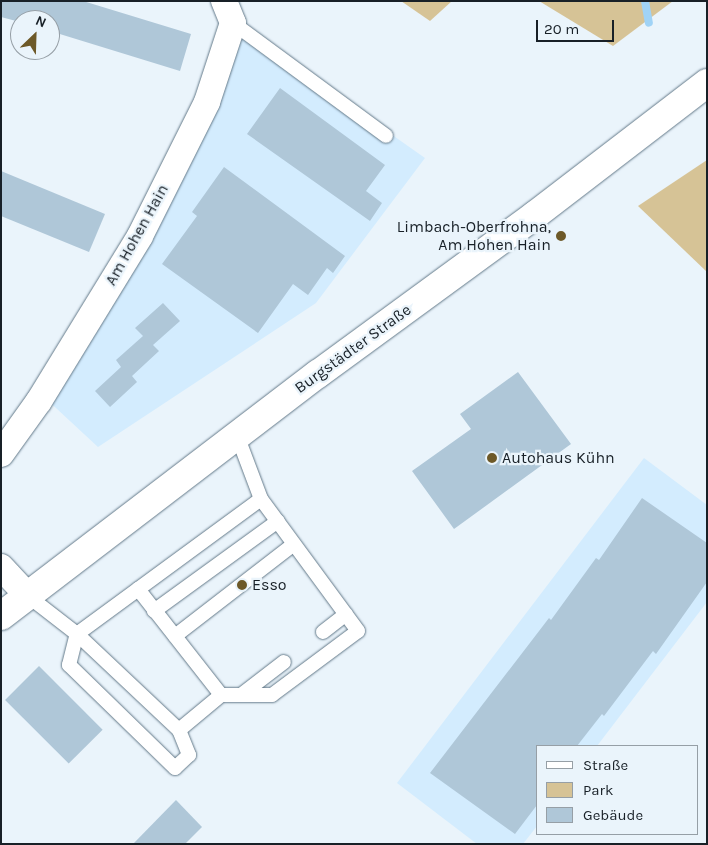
<!DOCTYPE html>
<meta charset="utf-8">
<style>
body{margin:0}
#map{position:relative;width:708px;height:845px;overflow:hidden;background:#eaf4fb;font-family:Karla,sans-serif}
div>[style]{position:absolute}
.built>*{inset:0;background:#d3ecfe}
.green>*{inset:0;background:#d6c396}
.stream>*{height:8px;margin:-4px;padding:0 4px;transform-origin:4px;border-radius:4px;background:#a0d3f6}
.building>*{inset:0;background:#afc7d8;transform-origin:0 0}
.roads{filter:drop-shadow(0 0 1px #637989) drop-shadow(0 0 1px #637989)}
.lane>*{height:14px;margin:-7px;padding:0 7px;transform-origin:7px;border-radius:7px;background:#fff}
.street>*{height:26px;margin:-13px;padding:0 13px;transform-origin:13px;border-radius:13px;background:#fff}
.secondary>*{height:28px;margin:-14px;padding:0 14px;transform-origin:14px;border-radius:14px;background:#fff}
.dots>*{width:14px;height:14px;translate:-50% -50%;box-sizing:border-box;border:2px solid #eaf4fb;border-radius:50%}
span{translate:-50% -50%;white-space:nowrap;text-align:center;line-height:1.15;-webkit-text-stroke:4.5px #eaf4fb;paint-order:stroke}
.poi-label{font-size:16px;color:#182027}
.right{translate:-100% -50%;text-align:right}
.left{translate:0 -50%;text-align:left}
.street-label{font-size:16px;color:#182027}
.frame{position:absolute;inset:0;border:2px solid #182027;pointer-events:none}
.legend{position:absolute;left:536px;top:745px;width:162px;height:90px;box-sizing:border-box;background:#eaf4fb;border:1px solid #969fa6;margin:0;padding:6px 9px;list-style:none;font-size:15px;color:#182027}
.legend li{display:flex;align-items:center;gap:10px;height:25px}
.legend b{width:25px;border:1px solid #969fa6}
.north{position:absolute;left:10px;top:10px;width:50px;height:50px;box-sizing:border-box;background:#eaf4fb;border:1px solid #969fa6;border-radius:50%;rotate:24deg;font-size:14px;font-weight:700;line-height:20px;text-align:center;color:#182027}
.north::after{content:'';display:block;margin:auto;width:18px;height:22px;background:#6d5928;clip-path:polygon(50% 0,100% 100%,50% 72%,0 100%)}
.scale{position:absolute;left:536px;top:20px;width:78px;height:22px;box-sizing:border-box;border:2px solid #182027;border-top:0;padding-left:6px;font-size:15px;line-height:18px;white-space:nowrap;color:#182027;-webkit-text-stroke:4px #eaf4fb;paint-order:stroke}
</style>
<div id="map">
<div class="built">
<div style="clip-path:polygon(233px 23px,425px 158px,316px 303px,98px 447px,43px 396px,150px 215px)"></div>
<div style="clip-path:polygon(644px 458px,707px 505px,707px 602px,597px 746px,537px 746px,537px 826px,523px 844px,477px 844px,397px 783px)"></div>
</div>
<div class="green">
<div style="clip-path:polygon(401px 1px,452px 1px,430px 21px)"></div>
<div style="clip-path:polygon(539px 1px,673px 1px,613px 46px)"></div>
<div style="clip-path:polygon(707px 160px,707px 272px,638px 206px)"></div>
</div>
<div class="stream">
<div style="left:645px;top:1px;width:22px;rotate:80deg"></div>
</div>
<div class="building">
<div style="clip-path:polygon(1px 1px,83px 1px,191px 34px,180px 71px,50px 31px,50px 20px,20px 20px,20px 22px,1px 17px)"></div>
<div style="clip-path:polygon(280px 88px,385px 165px,366px 191px,382px 203px,370px 221px,247px 134px)"></div>
<div style="clip-path:polygon(224px 167px,345px 256px,333px 273px,327px 268px,308px 295px,293px 284px,258px 333px,162px 264px,197px 216px,192px 212px)"></div>
<div style="clip-path:polygon(1px 171px,105px 214px,89px 252px,1px 216px)"></div>
<div style="clip-path:polygon(163px 303px,180px 321px,153px 345px,159px 351px,132px 376px,137px 382px,110px 407px,95px 391px,121px 367px,116px 360px,143px 336px,135px 328px)"></div>
<div style="clip-path:polygon(518px 372px,571px 444px,454px 529px,412px 471px,471px 429px,460px 414px)"></div>
<div style="clip-path:polygon(642px 498px,707px 543px,707px 582px,656px 654px,653px 651px,604px 716px,602px 714px,577px 746px,537px 746px,537px 805px,515px 834px,430px 773px,549px 618px,551px 620px,596px 558px,599px 560px)"></div>
<div style="left:39px;top:666px;width:90px;height:48px;rotate:45deg"></div>
<div style="clip-path:polygon(176px 800px,202px 827px,185px 844px,133px 844px)"></div>
</div>
<div class="roads">
<div class="lane">
<div style="left:233px;top:23px;width:190px;rotate:36.4deg"></div>
<div style="left:138px;top:589px;width:135px;rotate:51.9deg"></div>
<div style="left:28px;top:596px;width:62px;rotate:37.8deg"></div>
<div style="left:77px;top:634px;width:140px;rotate:43.3deg"></div>
<div style="left:179px;top:730px;width:27px;rotate:68deg"></div>
<div style="left:189px;top:755px;width:19px;rotate:137deg"></div>
<div style="left:175px;top:768px;width:148px;rotate:-135.8deg"></div>
<div style="left:69px;top:665px;width:32px;rotate:-76deg"></div>
<div style="left:77px;top:634px;width:228px;rotate:-36.3deg"></div>
<div style="left:154px;top:611px;width:153px;rotate:-36deg"></div>
<div style="left:323px;top:632px;width:29px;rotate:-38deg"></div>
<div style="left:175px;top:636px;width:150px;rotate:-37.7deg"></div>
<div style="left:241px;top:695px;width:54px;rotate:-37.5deg"></div>
<div style="left:179px;top:730px;width:55px;rotate:-39.8deg"></div>
<div style="left:221px;top:695px;width:51px"></div>
<div style="left:272px;top:695px;width:107px;rotate:-36.7deg"></div>
<div style="left:358px;top:631px;width:164px;rotate:-126.3deg"></div>
<div style="left:261px;top:499px;width:68px;rotate:-110.6deg"></div>
</div>
<div class="street">
<div style="left:1px;top:454px;width:65px;rotate:-54.4deg"></div>
<div style="left:39px;top:401px;width:193px;rotate:-58.5deg"></div>
<div style="left:140px;top:236px;width:150px;rotate:-63.4deg"></div>
<div style="left:207px;top:102px;width:83px;rotate:-71.8deg"></div>
<div style="left:233px;top:23px;width:24px;rotate:-112deg"></div>
<div style="left:1px;top:567px;width:40px;rotate:47deg"></div>
</div>
<div class="secondary">
<div style="left:1px;top:616px;width:399px;rotate:-37.4deg"></div>
<div style="left:318px;top:374px;width:269px;rotate:-36.2deg"></div>
<div style="left:535px;top:215px;width:217px;rotate:-37.5deg"></div>
</div>
</div>
<div class="dots">
<div style="left:561px;top:236px;background:#6d5928"></div>
<div style="left:492px;top:458px;background:#6d5928"></div>
<div style="left:242px;top:585px;background:#6d5928"></div>
</div>
<div class="poi-label">
<span class="right" style="left:551px;top:236px">Limbach-Oberfrohna,<br>Am Hohen Hain</span>
<span class="left" style="left:502px;top:458px">Autohaus Kühn</span>
<span class="left" style="left:252px;top:585px">Esso</span>
</div>
<div class="street-label">
<span style="left:137px;top:235px;rotate:-61deg">Am Hohen Hain</span>
<span style="left:353px;top:349px;rotate:-36deg">Burgstädter Straße</span>
</div>
<div class="frame"></div>
<ul class="legend">
<li><b style="height:6px;background:#fff"></b>Straße</li>
<li><b style="height:14px;background:#d6c396"></b>Park</li>
<li><b style="height:14px;background:#afc7d8"></b>Gebäude</li>
</ul>
<div class="north">N</div>
<div class="scale">20 m</div>
</div>
